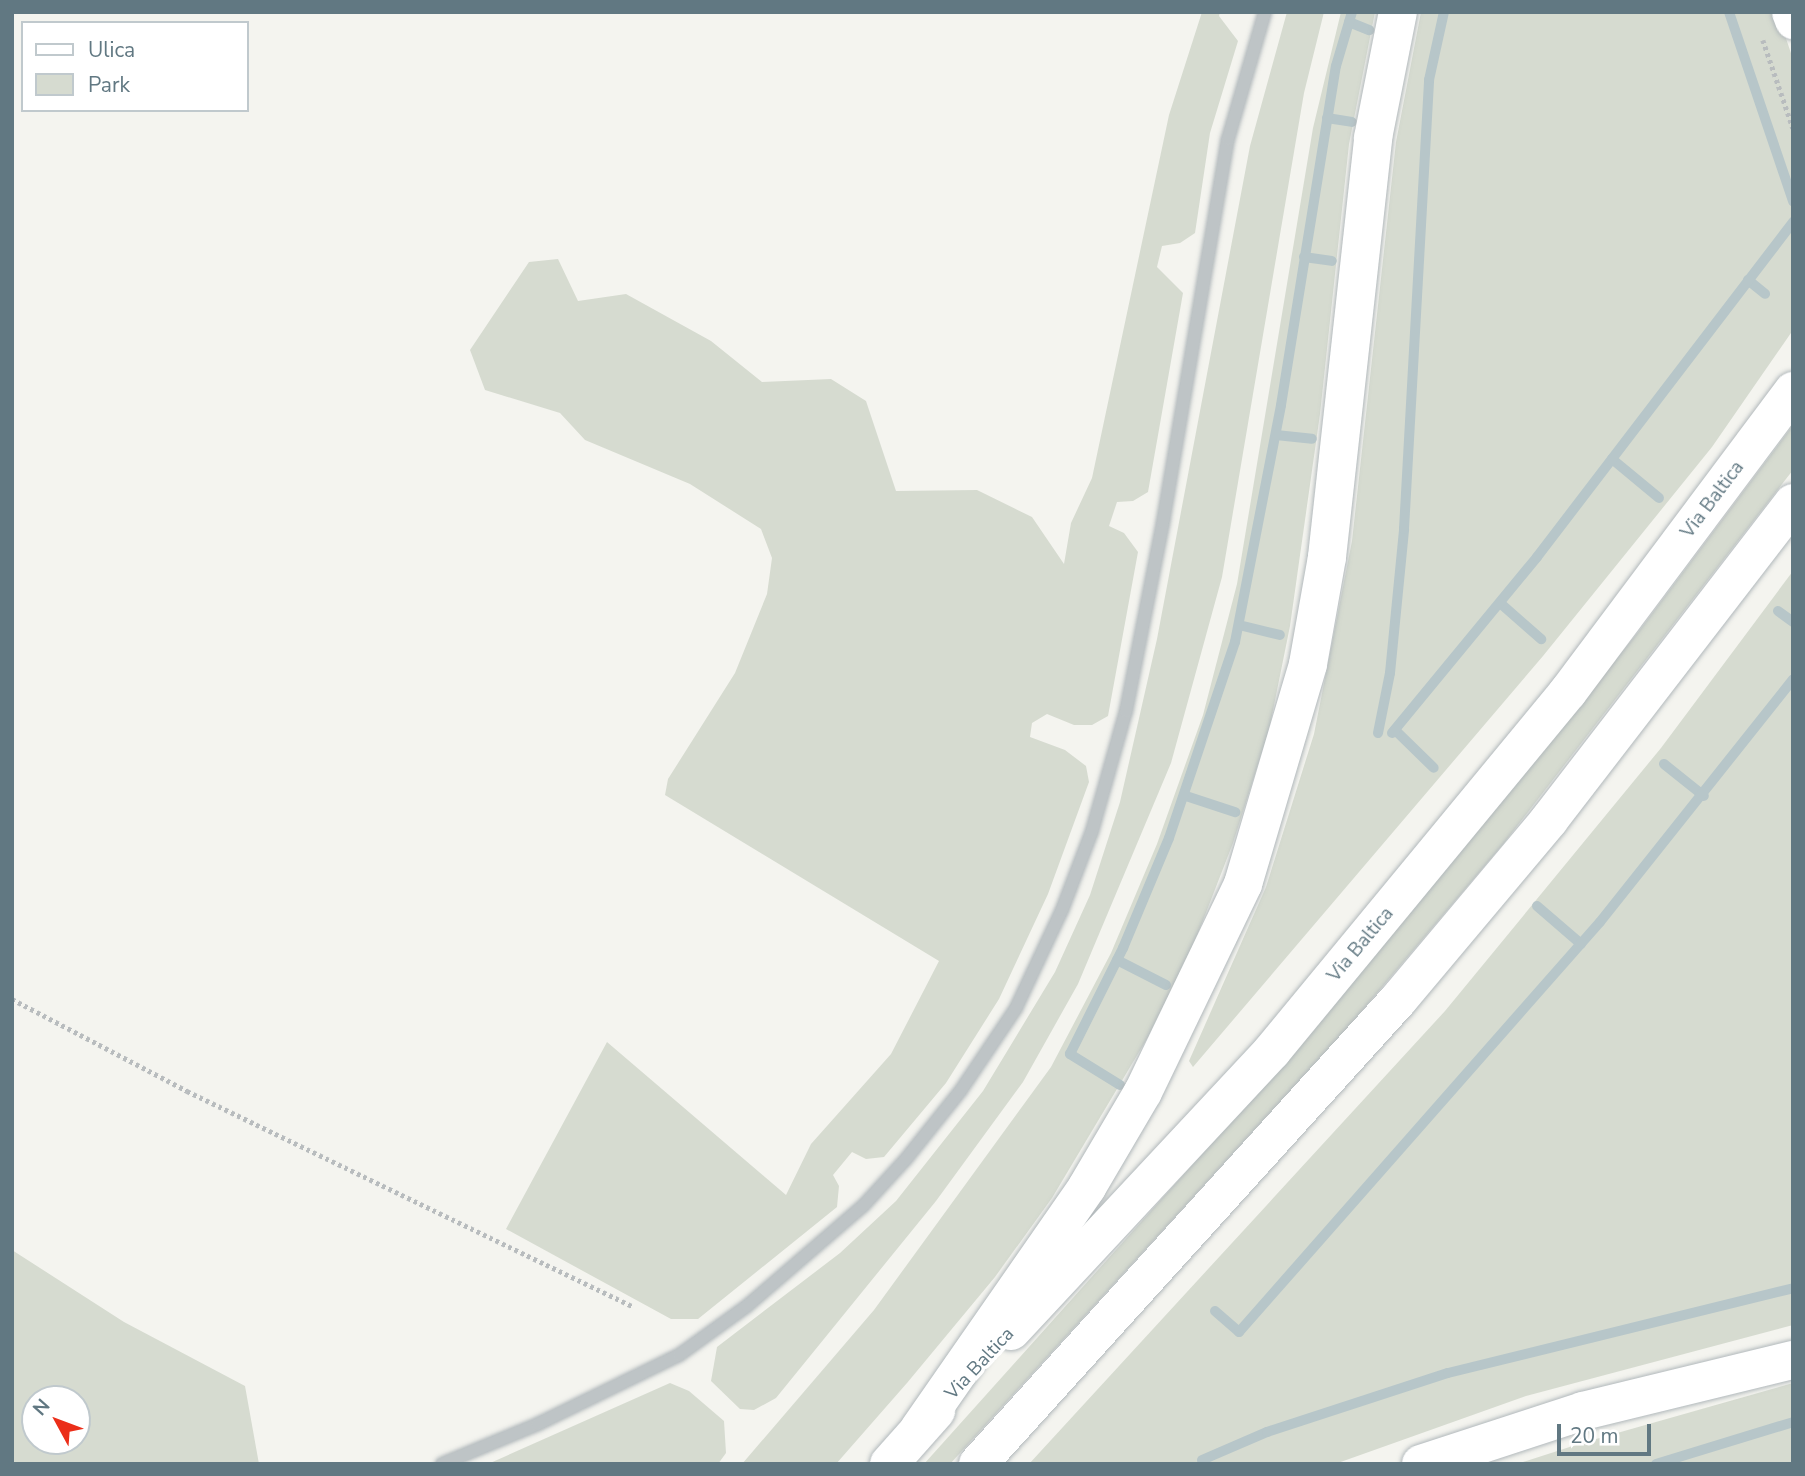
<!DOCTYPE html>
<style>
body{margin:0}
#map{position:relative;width:1805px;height:1476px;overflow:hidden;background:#f4f4ef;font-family:"Nunito Sans",sans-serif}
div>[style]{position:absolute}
.green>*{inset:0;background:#d6dbd0}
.stream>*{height:10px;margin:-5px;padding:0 5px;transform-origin:5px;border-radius:5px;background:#b7c6c9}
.path>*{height:4.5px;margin-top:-2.25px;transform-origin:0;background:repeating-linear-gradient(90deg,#b8bcbe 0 3.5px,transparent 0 7px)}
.roads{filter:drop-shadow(0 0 2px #b1b8bb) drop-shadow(0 0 2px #b1b8bb)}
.service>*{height:12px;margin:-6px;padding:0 6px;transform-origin:6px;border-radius:6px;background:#bec4c6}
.secondary>*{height:37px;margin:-18.5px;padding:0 18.5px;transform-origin:18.5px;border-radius:18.5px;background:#fff}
.motorway>*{height:38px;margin:-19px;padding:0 19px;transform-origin:19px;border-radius:19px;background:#fff}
span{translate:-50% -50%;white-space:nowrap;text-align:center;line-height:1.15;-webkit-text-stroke:7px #fff;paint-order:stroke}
.street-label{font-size:19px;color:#617882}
.frame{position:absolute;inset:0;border:14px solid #617882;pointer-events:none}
.legend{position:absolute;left:21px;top:21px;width:228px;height:91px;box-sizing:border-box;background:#fff;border:2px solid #c0c9cd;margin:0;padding:9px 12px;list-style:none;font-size:21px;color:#617882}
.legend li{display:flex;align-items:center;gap:14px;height:35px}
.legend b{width:35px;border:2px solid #c0c9cd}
.north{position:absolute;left:21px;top:1385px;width:70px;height:70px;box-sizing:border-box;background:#fff;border:2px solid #c0c9cd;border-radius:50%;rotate:311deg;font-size:19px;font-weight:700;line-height:28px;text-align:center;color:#617882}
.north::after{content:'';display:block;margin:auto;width:24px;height:32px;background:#eb2e19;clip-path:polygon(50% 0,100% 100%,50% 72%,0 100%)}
.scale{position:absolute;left:1557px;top:1424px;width:94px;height:32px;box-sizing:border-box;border:4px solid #617882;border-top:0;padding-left:9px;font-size:21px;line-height:24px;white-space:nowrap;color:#617882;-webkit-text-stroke:5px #fff;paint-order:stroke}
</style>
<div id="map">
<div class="green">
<div style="clip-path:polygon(1202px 12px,1220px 12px,1219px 16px,1238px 41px,1210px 133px,1195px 233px,1180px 243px,1162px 246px,1157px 267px,1183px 293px,1148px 492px,1133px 501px,1117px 502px,1109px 526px,1124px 533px,1138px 552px,1108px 716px,1092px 725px,1074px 725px,1047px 714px,1032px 723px,1030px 737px,1065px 750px,1086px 766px,1089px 782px,1048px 894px,999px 999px,946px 1083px,884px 1157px,866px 1159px,852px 1152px,833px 1175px,839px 1186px,837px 1207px,698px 1319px,671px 1319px,506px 1229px,607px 1042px,786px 1195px,811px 1144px,891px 1054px,939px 961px,665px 795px,668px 779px,735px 673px,767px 594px,772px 558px,761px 529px,690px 484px,585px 440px,560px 413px,485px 390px,470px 350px,529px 262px,558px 259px,578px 301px,626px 294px,711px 341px,762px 382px,831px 379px,866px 401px,896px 491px,977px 490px,1032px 517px,1064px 564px,1071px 523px,1092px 478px,1169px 115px)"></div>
<div style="clip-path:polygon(1287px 12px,1324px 12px,1304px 93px,1222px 577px,1171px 763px,1078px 984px,1023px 1082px,936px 1201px,776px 1398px,754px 1410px,740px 1409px,711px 1381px,717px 1347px,840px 1253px,896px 1201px,983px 1091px,1055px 972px,1090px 895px,1120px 802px,1157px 639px,1250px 146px)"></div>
<div style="clip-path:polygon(1341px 12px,1375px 12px,1349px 144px,1320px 414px,1290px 626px,1269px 730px,1233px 843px,1193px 946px,1148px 1037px,1052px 1198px,995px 1277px,907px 1383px,836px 1464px,742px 1464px,874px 1310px,1051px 1067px,1111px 953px,1157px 844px,1203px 715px,1237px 584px,1313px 128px)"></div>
<div style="clip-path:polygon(1421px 12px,1777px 12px,1793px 59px,1793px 330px,1712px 447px,1543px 656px,1193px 1067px,1189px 1061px,1266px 887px,1314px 734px,1352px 541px,1396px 142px)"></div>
<div style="clip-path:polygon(1793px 425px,1793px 470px,1504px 843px,1350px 1025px,950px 1464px,924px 1464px,1323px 1019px,1639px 631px)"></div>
<div style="clip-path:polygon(1793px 571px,1793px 1325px,1526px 1396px,1335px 1464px,1029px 1464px,1445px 1011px,1661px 748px)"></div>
<div style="clip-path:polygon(evenodd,12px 1250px,124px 1322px,245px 1386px,259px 1464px,12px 1464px,12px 1250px,35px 1399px,77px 1399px,77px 1441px,35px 1441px,35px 1399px)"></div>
<div style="clip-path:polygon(670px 1383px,689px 1391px,724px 1421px,726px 1453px,718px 1464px,488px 1464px)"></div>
<div style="clip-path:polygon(1793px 1383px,1793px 1464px,1517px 1464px,1582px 1443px)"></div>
</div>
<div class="stream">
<div style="left:1729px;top:12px;width:200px;rotate:71.3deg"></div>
<div style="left:1349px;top:22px;width:22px;rotate:22deg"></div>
<div style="left:1327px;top:118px;width:25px;rotate:9deg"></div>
<div style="left:1304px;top:257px;width:28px;rotate:8deg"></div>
<div style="left:1748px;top:280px;width:22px;rotate:39deg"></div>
<div style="left:1276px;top:435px;width:36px;rotate:6deg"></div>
<div style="left:1612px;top:459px;width:61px;rotate:39.7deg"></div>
<div style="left:1500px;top:603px;width:55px;rotate:41.3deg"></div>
<div style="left:1778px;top:611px;width:19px;rotate:36deg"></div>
<div style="left:1239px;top:625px;width:42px;rotate:13.7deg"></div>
<div style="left:1395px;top:730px;width:54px;rotate:44.3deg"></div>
<div style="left:1378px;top:733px;width:61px;rotate:-78.7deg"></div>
<div style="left:1390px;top:673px;width:145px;rotate:-84.4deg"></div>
<div style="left:1404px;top:529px;width:450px;rotate:-86.8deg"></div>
<div style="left:1429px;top:80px;width:70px;rotate:-77.6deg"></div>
<div style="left:1392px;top:733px;width:228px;rotate:-50.5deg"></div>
<div style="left:1537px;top:557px;width:422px;rotate:-52.6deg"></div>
<div style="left:1664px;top:764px;width:51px;rotate:38.7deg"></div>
<div style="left:1186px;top:796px;width:52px;rotate:18.1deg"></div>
<div style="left:1537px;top:906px;width:58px;rotate:40.8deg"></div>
<div style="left:1117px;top:960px;width:55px;rotate:27deg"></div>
<div style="left:1120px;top:1085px;width:59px;rotate:-148.2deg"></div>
<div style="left:1070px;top:1054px;width:119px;rotate:-63.4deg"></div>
<div style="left:1123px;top:948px;width:119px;rotate:-67.3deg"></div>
<div style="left:1169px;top:838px;width:207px;rotate:-71.4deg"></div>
<div style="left:1235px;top:642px;width:241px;rotate:-79deg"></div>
<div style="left:1281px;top:405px;width:343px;rotate:-80.8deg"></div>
<div style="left:1336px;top:66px;width:56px;rotate:-73.5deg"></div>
<div style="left:1215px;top:1311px;width:32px;rotate:41deg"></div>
<div style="left:1239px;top:1332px;width:546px;rotate:-48.64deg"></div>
<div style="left:1600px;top:922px;width:310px;rotate:-51.5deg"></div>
<div style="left:1202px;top:1460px;width:71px;rotate:-23.3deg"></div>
<div style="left:1267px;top:1432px;width:190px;rotate:-18.1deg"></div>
<div style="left:1448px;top:1373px;width:355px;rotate:-13.8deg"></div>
<div style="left:1656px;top:1464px;width:143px;rotate:-17deg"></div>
</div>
<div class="path">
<div style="left:1763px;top:40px;width:93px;rotate:71.2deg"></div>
<div style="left:12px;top:999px;width:198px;rotate:27.7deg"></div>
<div style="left:187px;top:1091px;width:496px;rotate:25.8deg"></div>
</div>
<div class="roads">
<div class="service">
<div style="left:442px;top:1464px;width:104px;rotate:-22.6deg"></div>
<div style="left:538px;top:1424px;width:157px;rotate:-26.1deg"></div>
<div style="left:679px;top:1355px;width:84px;rotate:-35.8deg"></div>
<div style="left:747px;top:1306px;width:153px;rotate:-40.8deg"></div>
<div style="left:863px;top:1206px;width:64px;rotate:-47.5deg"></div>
<div style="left:906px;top:1159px;width:88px;rotate:-51.4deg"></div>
<div style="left:961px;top:1090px;width:99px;rotate:-56.1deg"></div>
<div style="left:1016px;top:1008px;width:108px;rotate:-64.9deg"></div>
<div style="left:1062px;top:910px;width:85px;rotate:-69.2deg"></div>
<div style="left:1092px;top:831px;width:125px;rotate:-74.2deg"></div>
<div style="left:1126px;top:711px;width:193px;rotate:-78.9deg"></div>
<div style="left:1163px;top:522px;width:388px;rotate:-80.4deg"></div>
<div style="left:1228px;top:139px;width:132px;rotate:-73.8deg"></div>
</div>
<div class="secondary">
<div style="left:1790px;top:12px;width:9px;rotate:69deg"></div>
</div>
<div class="motorway">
<div style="left:1011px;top:1331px;width:383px;rotate:-47deg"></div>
<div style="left:1272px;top:1051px;width:465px;rotate:-50.5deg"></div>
<div style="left:1568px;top:692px;width:376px;rotate:-53.2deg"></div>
<div style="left:919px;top:1429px;width:295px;rotate:-55.2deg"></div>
<div style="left:1087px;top:1187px;width:110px;rotate:-59.5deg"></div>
<div style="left:1143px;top:1092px;width:231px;rotate:-64.3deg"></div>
<div style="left:1243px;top:884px;width:229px;rotate:-73.5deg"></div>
<div style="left:1308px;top:664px;width:109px;rotate:-79.9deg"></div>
<div style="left:1327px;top:557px;width:422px;rotate:-83.7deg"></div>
<div style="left:1373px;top:138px;width:128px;rotate:-78.8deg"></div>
<div style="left:889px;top:1464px;width:71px;rotate:-48.4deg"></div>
<div style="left:978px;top:1464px;width:627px;rotate:-47.84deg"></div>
<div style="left:1399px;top:999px;width:234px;rotate:-50deg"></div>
<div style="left:1549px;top:820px;width:400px;rotate:-52.4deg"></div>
<div style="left:1421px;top:1464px;width:170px;rotate:-18.1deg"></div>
<div style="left:1583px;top:1411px;width:216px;rotate:-13.7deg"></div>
</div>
</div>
<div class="street-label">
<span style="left:1713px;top:500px;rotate:-53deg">Via Baltica</span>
<span style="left:1361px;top:945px;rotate:-50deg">Via Baltica</span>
<span style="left:980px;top:1364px;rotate:-47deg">Via Baltica</span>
</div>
<div class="frame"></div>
<ul class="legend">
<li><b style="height:9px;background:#fff"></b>Ulica</li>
<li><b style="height:19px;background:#d6dbd0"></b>Park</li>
</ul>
<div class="north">N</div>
<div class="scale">20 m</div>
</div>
